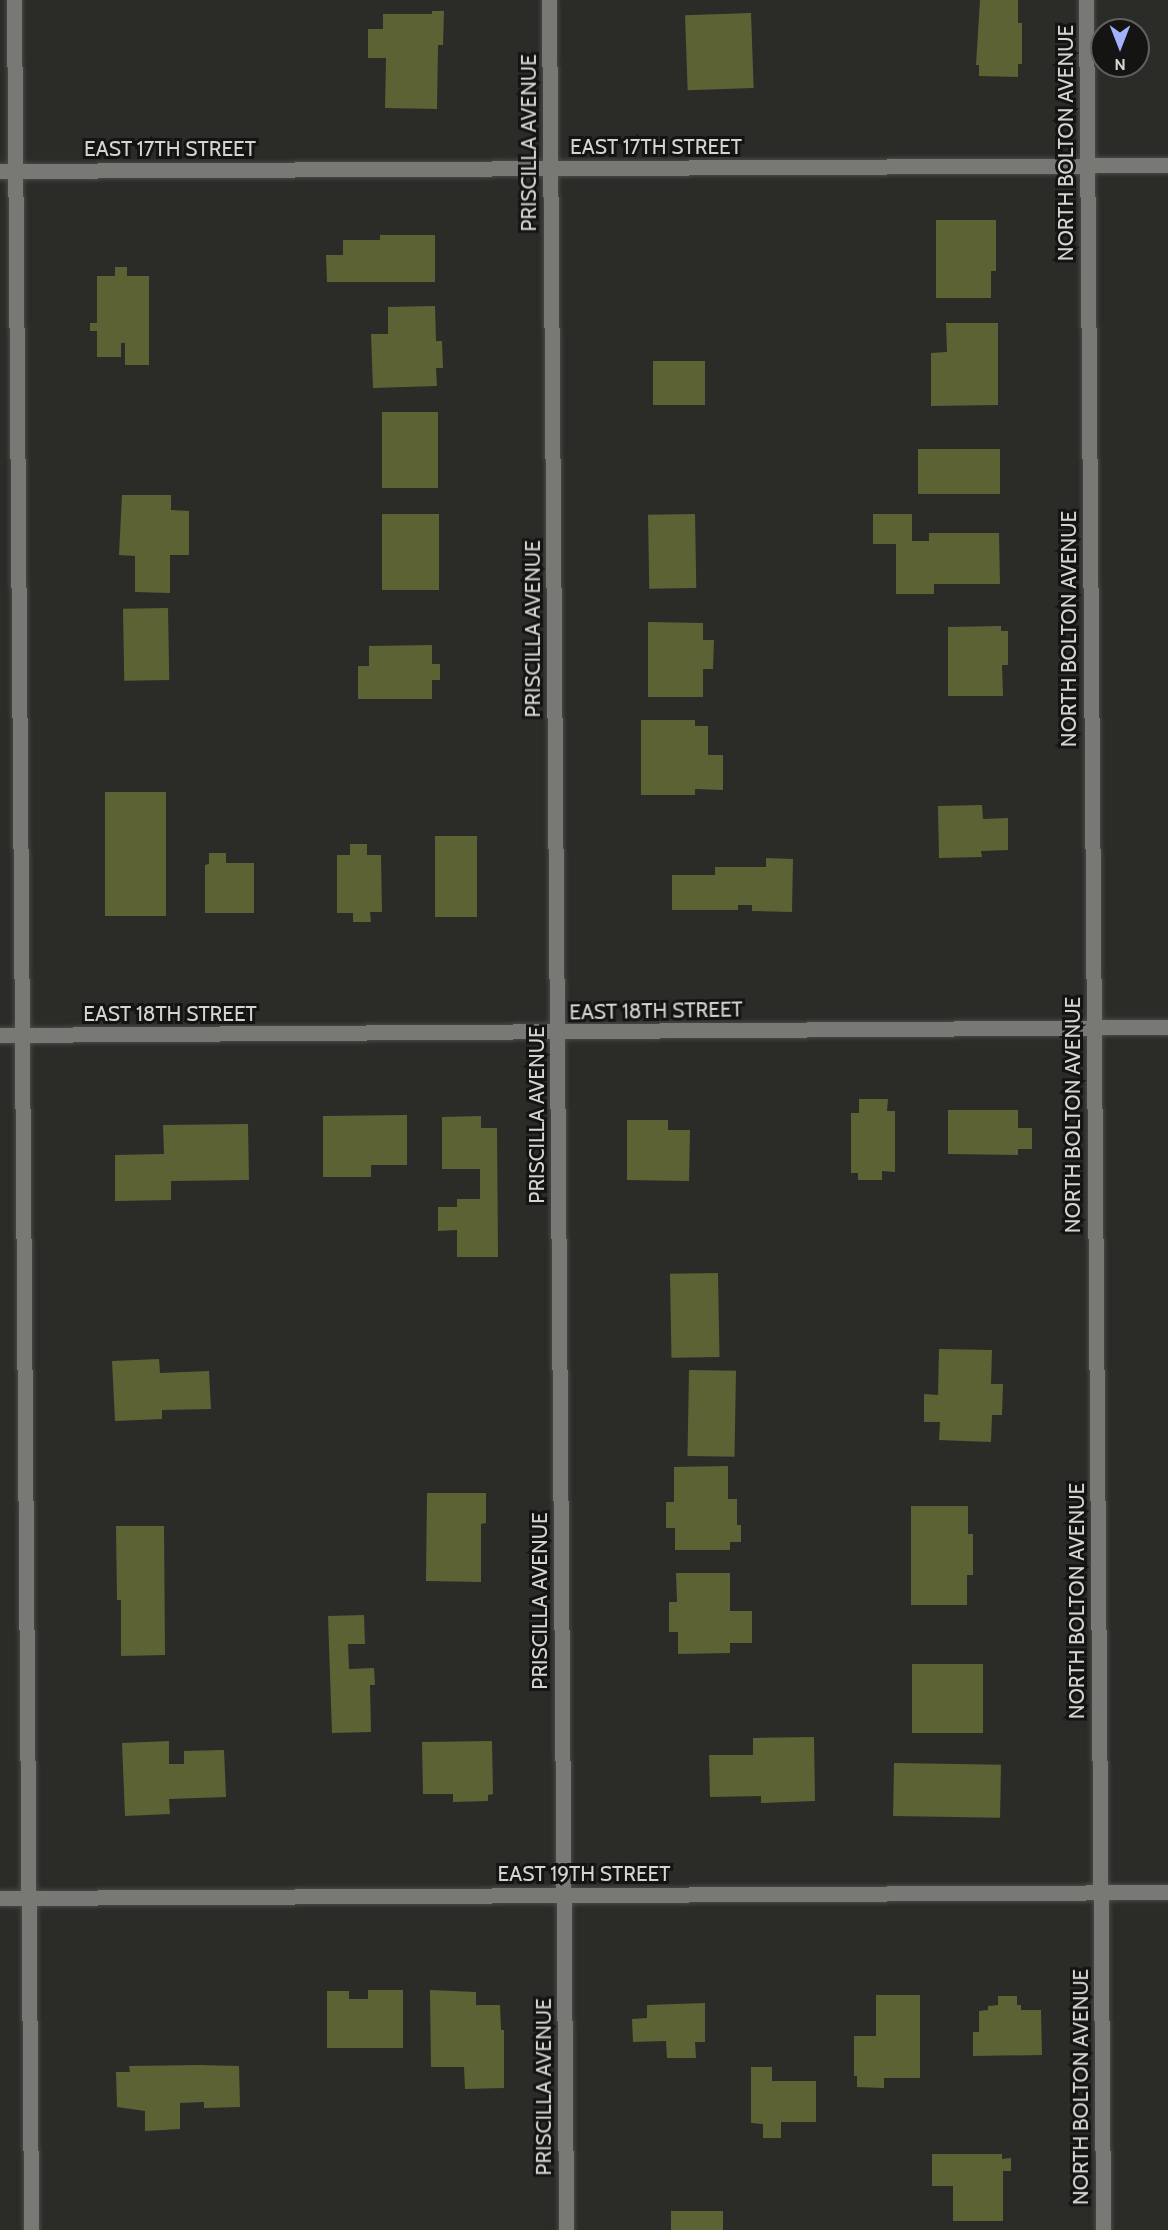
<!DOCTYPE html>
<style>
body{margin:0}
#map{position:relative;width:1168px;height:2230px;overflow:hidden;background:#2b2c28;font-family:Cabin,sans-serif}
div>[style]{position:absolute}
.building>*{inset:0;background:#5d6234;transform-origin:0 0}
.roads{filter:drop-shadow(0 0 2px #4a4a47) drop-shadow(0 0 2px #4a4a47)}
.minor>*{height:15px;margin:-7.5px;padding:0 7.5px;transform-origin:7.5px;border-radius:7.5px;background:#787974}
span{translate:-50% -50%;white-space:nowrap;text-align:center;line-height:1.15;-webkit-text-stroke:6px #141412;paint-order:stroke}
.street-label{font-size:21px;color:#d4d5d2}
.north{position:absolute;left:1090px;top:18px;width:60px;height:60px;box-sizing:border-box;background:#141412;border:2px solid #61615f;border-radius:50%;rotate:180deg;font-size:16px;font-weight:700;line-height:24px;text-align:center;color:#d4d5d2}
.north::after{content:'';display:block;margin:auto;width:21px;height:27px;background:#a3b2fd;clip-path:polygon(50% 0,100% 100%,50% 72%,0 100%)}
</style>
<div id="map">
<div class="building">
<div style="clip-path:polygon(980px 0,1018px 0,1018px 23px,1022px 23px,1022px 64px,1018px 64px,1018px 77px,979px 76px,979px 65px,976px 65px)"></div>
<div style="clip-path:polygon(432px 11px,444px 11px,443px 45px,438px 45px,437px 109px,385px 108px,386px 58px,368px 58px,368px 29px,383px 29px,383px 14px,432px 14px)"></div>
<div style="left:751px;top:13px;width:75px;height:66px;rotate:88deg"></div>
<div style="clip-path:polygon(936px 220px,996px 220px,996px 271px,991px 271px,991px 298px,936px 298px)"></div>
<div style="clip-path:polygon(380px 235px,435px 235px,435px 282px,327px 282px,326px 255px,343px 255px,343px 240px,380px 240px)"></div>
<div style="clip-path:polygon(115px 267px,127px 267px,127px 276px,149px 276px,149px 365px,125px 365px,125px 343px,121px 343px,121px 357px,97px 357px,97px 331px,90px 331px,90px 323px,97px 323px,97px 276px,115px 276px)"></div>
<div style="clip-path:polygon(435px 306px,436px 341px,442px 341px,443px 368px,436px 368px,437px 386px,373px 388px,371px 334px,388px 334px,388px 307px)"></div>
<div style="clip-path:polygon(946px 323px,998px 323px,998px 405px,931px 406px,931px 353px,947px 352px)"></div>
<div style="left:705px;top:361px;width:44px;height:52px;rotate:90deg"></div>
<div style="left:438px;top:412px;width:76px;height:56px;rotate:90deg"></div>
<div style="left:1000px;top:449px;width:45px;height:82px;rotate:90deg"></div>
<div style="clip-path:polygon(122px 495px,171px 495px,171px 510px,189px 511px,189px 555px,170px 555px,170px 593px,135px 592px,135px 556px,119px 555px)"></div>
<div style="left:439px;top:514px;width:76px;height:57px;rotate:90deg"></div>
<div style="left:695px;top:514px;width:74px;height:47px;rotate:89deg"></div>
<div style="clip-path:polygon(873px 514px,912px 514px,912px 541px,929px 541px,929px 533px,999px 533px,1000px 584px,934px 584px,934px 594px,896px 594px,896px 544px,873px 544px)"></div>
<div style="left:168px;top:608px;width:72px;height:45px;rotate:89deg"></div>
<div style="clip-path:polygon(648px 622px,703px 623px,703px 640px,714px 640px,713px 669px,703px 669px,703px 697px,648px 697px)"></div>
<div style="clip-path:polygon(1001px 626px,1001px 631px,1008px 631px,1008px 665px,1002px 665px,1003px 696px,948px 696px,948px 627px)"></div>
<div style="clip-path:polygon(432px 645px,432px 664px,440px 664px,440px 680px,432px 680px,432px 699px,358px 699px,358px 666px,369px 666px,369px 646px)"></div>
<div style="clip-path:polygon(641px 720px,695px 720px,695px 726px,708px 726px,708px 755px,723px 755px,723px 790px,695px 789px,695px 795px,641px 795px)"></div>
<div style="left:105px;top:792px;width:61px;height:124px"></div>
<div style="clip-path:polygon(982px 805px,983px 819px,1008px 818px,1008px 850px,981px 851px,982px 857px,939px 858px,938px 806px)"></div>
<div style="left:435px;top:836px;width:42px;height:81px"></div>
<div style="clip-path:polygon(350px 844px,367px 844px,367px 855px,381px 855px,382px 912px,370px 912px,371px 922px,353px 922px,353px 913px,337px 913px,337px 855px,350px 855px)"></div>
<div style="clip-path:polygon(209px 853px,226px 853px,226px 863px,254px 863px,254px 913px,205px 913px,205px 865px,209px 864px)"></div>
<div style="clip-path:polygon(766px 858px,793px 859px,792px 912px,752px 911px,752px 905px,738px 905px,738px 910px,672px 910px,672px 875px,715px 875px,715px 867px,766px 867px)"></div>
<div style="clip-path:polygon(859px 1099px,888px 1099px,887px 1111px,895px 1111px,895px 1172px,882px 1171px,882px 1180px,858px 1180px,858px 1173px,851px 1173px,851px 1113px,859px 1113px)"></div>
<div style="clip-path:polygon(948px 1110px,1018px 1110px,1018px 1128px,1032px 1128px,1032px 1149px,1018px 1149px,1018px 1155px,948px 1154px)"></div>
<div style="clip-path:polygon(407px 1115px,407px 1165px,371px 1165px,371px 1177px,323px 1177px,323px 1116px)"></div>
<div style="clip-path:polygon(481px 1116px,481px 1128px,497px 1128px,498px 1257px,457px 1257px,457px 1230px,438px 1231px,438px 1207px,457px 1207px,457px 1199px,480px 1199px,480px 1169px,442px 1169px,442px 1117px)"></div>
<div style="clip-path:polygon(627px 1120px,668px 1120px,668px 1130px,690px 1130px,689px 1181px,627px 1180px)"></div>
<div style="clip-path:polygon(248px 1124px,249px 1180px,171px 1181px,171px 1200px,115px 1201px,115px 1155px,164px 1154px,163px 1125px)"></div>
<div style="left:718px;top:1273px;width:84px;height:48px;rotate:89deg"></div>
<div style="clip-path:polygon(939px 1349px,992px 1350px,991px 1384px,1003px 1384px,1002px 1415px,992px 1415px,991px 1442px,939px 1440px,940px 1422px,924px 1422px,924px 1394px,938px 1395px)"></div>
<div style="clip-path:polygon(159px 1359px,160px 1373px,209px 1371px,211px 1409px,162px 1410px,162px 1419px,115px 1421px,112px 1361px)"></div>
<div style="left:689px;top:1370px;width:47px;height:86px;rotate:1deg"></div>
<div style="clip-path:polygon(728px 1466px,728px 1499px,737px 1499px,737px 1525px,741px 1525px,741px 1542px,730px 1542px,730px 1550px,675px 1550px,675px 1528px,666px 1528px,666px 1502px,674px 1502px,674px 1467px)"></div>
<div style="clip-path:polygon(427px 1493px,486px 1493px,486px 1523px,481px 1524px,481px 1582px,426px 1581px)"></div>
<div style="clip-path:polygon(911px 1506px,968px 1506px,968px 1534px,973px 1534px,973px 1575px,967px 1575px,967px 1605px,911px 1605px)"></div>
<div style="clip-path:polygon(116px 1526px,164px 1526px,165px 1655px,121px 1656px,121px 1600px,117px 1600px)"></div>
<div style="clip-path:polygon(676px 1573px,730px 1573px,730px 1611px,752px 1611px,752px 1643px,730px 1643px,730px 1653px,678px 1654px,678px 1632px,669px 1632px,669px 1602px,677px 1602px)"></div>
<div style="clip-path:polygon(364px 1615px,365px 1644px,348px 1644px,349px 1669px,374px 1668px,375px 1685px,370px 1685px,371px 1732px,332px 1733px,328px 1616px)"></div>
<div style="left:912px;top:1664px;width:71px;height:69px"></div>
<div style="clip-path:polygon(814px 1737px,815px 1801px,761px 1803px,761px 1796px,710px 1797px,709px 1755px,753px 1755px,753px 1738px)"></div>
<div style="clip-path:polygon(169px 1741px,169px 1764px,184px 1764px,184px 1751px,224px 1750px,226px 1797px,169px 1799px,170px 1814px,125px 1816px,122px 1743px)"></div>
<div style="clip-path:polygon(492px 1741px,493px 1794px,488px 1795px,488px 1801px,453px 1802px,453px 1794px,423px 1794px,422px 1742px)"></div>
<div style="left:894px;top:1763px;width:107px;height:53px;rotate:1deg"></div>
<div style="clip-path:polygon(368px 1990px,403px 1990px,403px 2048px,327px 2048px,327px 1991px,349px 1991px,349px 1999px,368px 1999px)"></div>
<div style="clip-path:polygon(430px 1990px,476px 1992px,476px 2005px,500px 2005px,501px 2030px,504px 2030px,504px 2088px,465px 2089px,464px 2067px,431px 2067px)"></div>
<div style="clip-path:polygon(876px 1995px,920px 1995px,920px 2078px,884px 2078px,884px 2088px,857px 2087px,857px 2076px,854px 2076px,854px 2036px,876px 2036px)"></div>
<div style="clip-path:polygon(998px 1996px,1017px 1996px,1017px 2005px,1021px 2005px,1021px 2010px,1041px 2010px,1042px 2055px,973px 2056px,973px 2032px,979px 2032px,979px 2011px,988px 2010px,988px 2006px,998px 2005px)"></div>
<div style="clip-path:polygon(705px 2003px,705px 2042px,695px 2042px,696px 2058px,667px 2058px,666px 2041px,633px 2042px,632px 2019px,647px 2018px,647px 2005px)"></div>
<div style="clip-path:polygon(200px 2065px,239px 2066px,240px 2107px,204px 2108px,204px 2102px,180px 2103px,180px 2129px,145px 2131px,145px 2111px,117px 2107px,116px 2072px,130px 2072px,129px 2066px)"></div>
<div style="clip-path:polygon(751px 2067px,772px 2067px,772px 2081px,816px 2081px,816px 2122px,781px 2122px,781px 2138px,763px 2138px,763px 2124px,751px 2123px)"></div>
<div style="clip-path:polygon(932px 2154px,1002px 2154px,1002px 2159px,1011px 2158px,1011px 2171px,1003px 2171px,1003px 2221px,953px 2221px,953px 2186px,932px 2186px)"></div>
<div style="left:723px;top:2211px;width:19px;height:52px;rotate:90deg"></div>
</div>
<div class="roads">
<div class="minor">
<div style="left:14px;top:0;width:2230px;rotate:89.56deg"></div>
<div style="left:549px;top:0;width:2230px;rotate:89.56deg"></div>
<div style="left:1086px;top:0;width:2230px;rotate:89.56deg"></div>
<div style="left:0;top:171px;width:1168px;rotate:-0.29deg"></div>
<div style="left:0;top:1035px;width:1168px;rotate:-0.39deg"></div>
<div style="left:0;top:1898px;width:1168px;rotate:-0.29deg"></div>
</div>
</div>
<div class="street-label">
<span style="left:529px;top:143px;rotate:-90deg">PRISCILLA AVENUE</span>
<span style="left:1066px;top:143px;rotate:-90deg">NORTH BOLTON AVENUE</span>
<span style="left:656px;top:147px">EAST 17TH STREET</span>
<span style="left:170px;top:149px">EAST 17TH STREET</span>
<span style="left:533px;top:629px;rotate:-90deg">PRISCILLA AVENUE</span>
<span style="left:1069px;top:629px;rotate:-90deg">NORTH BOLTON AVENUE</span>
<span style="left:656px;top:1011px;rotate:-1deg">EAST 18TH STREET</span>
<span style="left:170px;top:1014px">EAST 18TH STREET</span>
<span style="left:537px;top:1115px;rotate:-90deg">PRISCILLA AVENUE</span>
<span style="left:1073px;top:1115px;rotate:-90deg">NORTH BOLTON AVENUE</span>
<span style="left:540px;top:1601px;rotate:-90deg">PRISCILLA AVENUE</span>
<span style="left:1077px;top:1601px;rotate:-90deg">NORTH BOLTON AVENUE</span>
<span style="left:584px;top:1874px">EAST 19TH STREET</span>
<span style="left:544px;top:2087px;rotate:-90deg">PRISCILLA AVENUE</span>
<span style="left:1081px;top:2087px;rotate:-90deg">NORTH BOLTON AVENUE</span>
</div>
<div class="north">N</div>
</div>
